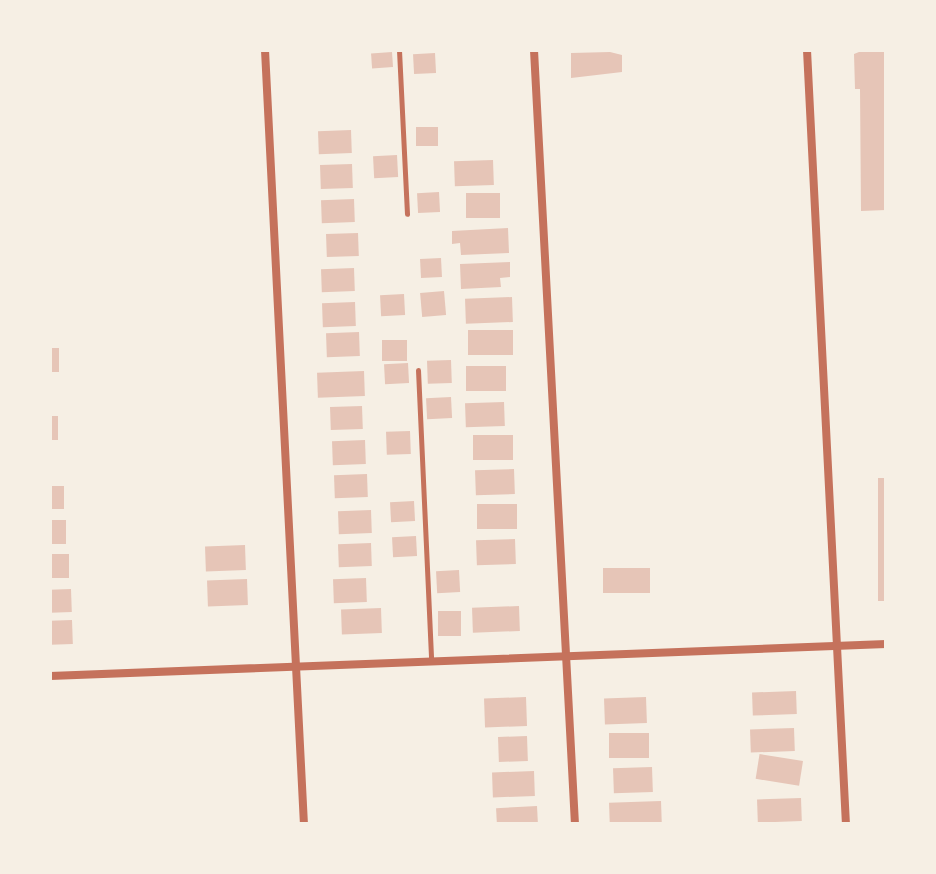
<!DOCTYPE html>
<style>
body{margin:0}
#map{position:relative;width:936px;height:874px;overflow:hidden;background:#f6efe4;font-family:"PT Sans",sans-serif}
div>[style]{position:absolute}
.building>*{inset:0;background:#e6c5b7;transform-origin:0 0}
.service>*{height:5px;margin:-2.5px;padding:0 2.5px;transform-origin:2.5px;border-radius:2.5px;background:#c5725c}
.minor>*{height:8px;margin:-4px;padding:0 4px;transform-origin:4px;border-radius:4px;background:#c5725c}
span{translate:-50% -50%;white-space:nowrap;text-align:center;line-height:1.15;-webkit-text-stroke:6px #f6efe4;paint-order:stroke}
.frame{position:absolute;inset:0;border:52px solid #f6efe4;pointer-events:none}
</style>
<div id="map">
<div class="building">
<div style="clip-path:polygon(864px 50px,886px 50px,886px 210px,861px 211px,860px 89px,855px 89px,854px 54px)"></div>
<div style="left:392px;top:52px;width:15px;height:21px;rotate:86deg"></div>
<div style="clip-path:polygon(610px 52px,622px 55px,622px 72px,571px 78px,571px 53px)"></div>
<div style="left:435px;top:53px;width:20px;height:22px;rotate:87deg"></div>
<div style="left:438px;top:127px;width:19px;height:22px;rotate:90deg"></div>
<div style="left:351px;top:130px;width:23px;height:33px;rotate:88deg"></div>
<div style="left:397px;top:155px;width:22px;height:24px;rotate:87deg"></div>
<div style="left:493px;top:160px;width:25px;height:39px;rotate:88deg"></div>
<div style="left:352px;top:164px;width:24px;height:32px;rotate:88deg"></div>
<div style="left:439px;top:192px;width:20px;height:22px;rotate:87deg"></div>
<div style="left:500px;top:193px;width:25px;height:34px;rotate:90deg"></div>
<div style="left:354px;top:199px;width:23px;height:33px;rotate:88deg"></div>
<div style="clip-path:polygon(508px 228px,509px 253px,461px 255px,460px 243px,452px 244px,452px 231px)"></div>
<div style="left:358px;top:233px;width:23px;height:32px;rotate:88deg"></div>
<div style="left:441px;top:258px;width:19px;height:21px;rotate:87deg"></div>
<div style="clip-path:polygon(510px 262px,510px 277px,500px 278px,501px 287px,461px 289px,460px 264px)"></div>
<div style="left:354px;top:268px;width:23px;height:33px;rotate:88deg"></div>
<div style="left:444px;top:291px;width:24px;height:24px;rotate:85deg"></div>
<div style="left:404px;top:294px;width:21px;height:24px;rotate:87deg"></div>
<div style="left:512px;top:297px;width:25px;height:47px;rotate:88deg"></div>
<div style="left:355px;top:302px;width:24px;height:33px;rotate:88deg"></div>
<div style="left:513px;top:330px;width:25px;height:45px;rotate:90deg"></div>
<div style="left:359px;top:332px;width:24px;height:33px;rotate:88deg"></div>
<div style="left:407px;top:340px;width:21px;height:25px;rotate:90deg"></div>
<div style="left:50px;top:348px;width:9px;height:24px"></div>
<div style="left:451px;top:360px;width:23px;height:24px;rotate:88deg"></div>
<div style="left:408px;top:363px;width:20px;height:24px;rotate:87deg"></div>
<div style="left:506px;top:366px;width:25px;height:40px;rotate:90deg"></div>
<div style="left:364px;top:371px;width:25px;height:47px;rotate:88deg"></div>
<div style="left:451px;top:397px;width:21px;height:25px;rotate:87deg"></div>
<div style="left:504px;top:402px;width:24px;height:39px;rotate:88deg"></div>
<div style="left:362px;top:406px;width:23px;height:32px;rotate:88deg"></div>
<div style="left:58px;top:416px;width:24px;height:8px;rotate:90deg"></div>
<div style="left:410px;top:431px;width:23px;height:24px;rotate:88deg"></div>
<div style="left:513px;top:435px;width:25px;height:40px;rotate:90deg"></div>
<div style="left:365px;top:440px;width:24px;height:33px;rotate:88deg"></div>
<div style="left:514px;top:469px;width:25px;height:39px;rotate:88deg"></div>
<div style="left:367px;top:474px;width:23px;height:33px;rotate:88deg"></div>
<div style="left:878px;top:478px;width:8px;height:123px"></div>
<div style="left:50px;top:486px;width:14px;height:23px"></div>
<div style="left:414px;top:501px;width:20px;height:24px;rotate:87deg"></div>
<div style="left:517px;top:504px;width:25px;height:40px;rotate:90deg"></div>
<div style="left:371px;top:510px;width:23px;height:33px;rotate:88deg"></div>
<div style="left:50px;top:520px;width:16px;height:24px"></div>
<div style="left:416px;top:536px;width:20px;height:24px;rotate:87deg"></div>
<div style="left:515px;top:539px;width:25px;height:39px;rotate:88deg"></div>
<div style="left:371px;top:543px;width:23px;height:33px;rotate:88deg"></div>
<div style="left:245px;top:545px;width:25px;height:40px;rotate:88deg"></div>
<div style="left:50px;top:554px;width:19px;height:24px"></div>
<div style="left:650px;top:568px;width:25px;height:47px;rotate:90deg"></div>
<div style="left:459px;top:570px;width:22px;height:23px;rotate:87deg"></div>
<div style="left:366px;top:578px;width:24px;height:33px;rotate:88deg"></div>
<div style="left:247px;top:579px;width:26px;height:40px;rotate:88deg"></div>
<div style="left:71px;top:589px;width:23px;height:21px;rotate:88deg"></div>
<div style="left:519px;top:606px;width:25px;height:47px;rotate:88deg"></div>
<div style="left:381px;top:608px;width:25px;height:40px;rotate:88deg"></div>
<div style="left:438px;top:611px;width:23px;height:25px"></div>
<div style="left:72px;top:620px;width:24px;height:22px;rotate:88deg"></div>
<div style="left:796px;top:691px;width:23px;height:44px;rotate:88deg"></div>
<div style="left:526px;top:697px;width:29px;height:42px;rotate:88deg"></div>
<div style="left:646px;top:697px;width:26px;height:42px;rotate:88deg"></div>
<div style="left:794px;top:728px;width:23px;height:44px;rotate:88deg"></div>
<div style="left:649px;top:733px;width:25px;height:40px;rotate:90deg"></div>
<div style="left:527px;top:736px;width:25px;height:29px;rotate:88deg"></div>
<div style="left:803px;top:761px;width:25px;height:44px;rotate:99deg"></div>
<div style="left:652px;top:767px;width:25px;height:39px;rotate:88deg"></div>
<div style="left:534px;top:771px;width:25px;height:42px;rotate:88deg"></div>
<div style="left:801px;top:798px;width:23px;height:44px;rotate:88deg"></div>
<div style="left:661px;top:801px;width:23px;height:52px;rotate:88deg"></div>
<div style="left:537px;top:806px;width:18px;height:41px;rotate:87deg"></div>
</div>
<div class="service">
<div style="left:399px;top:50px;width:164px;rotate:87.2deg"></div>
<div style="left:418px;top:370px;width:291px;rotate:87.4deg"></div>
</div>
<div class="minor">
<div style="left:265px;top:50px;width:775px;rotate:87.12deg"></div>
<div style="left:534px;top:50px;width:775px;rotate:86.97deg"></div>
<div style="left:807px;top:50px;width:775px;rotate:87.12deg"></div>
<div style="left:50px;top:676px;width:837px;rotate:-2.19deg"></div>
</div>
<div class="frame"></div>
</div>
